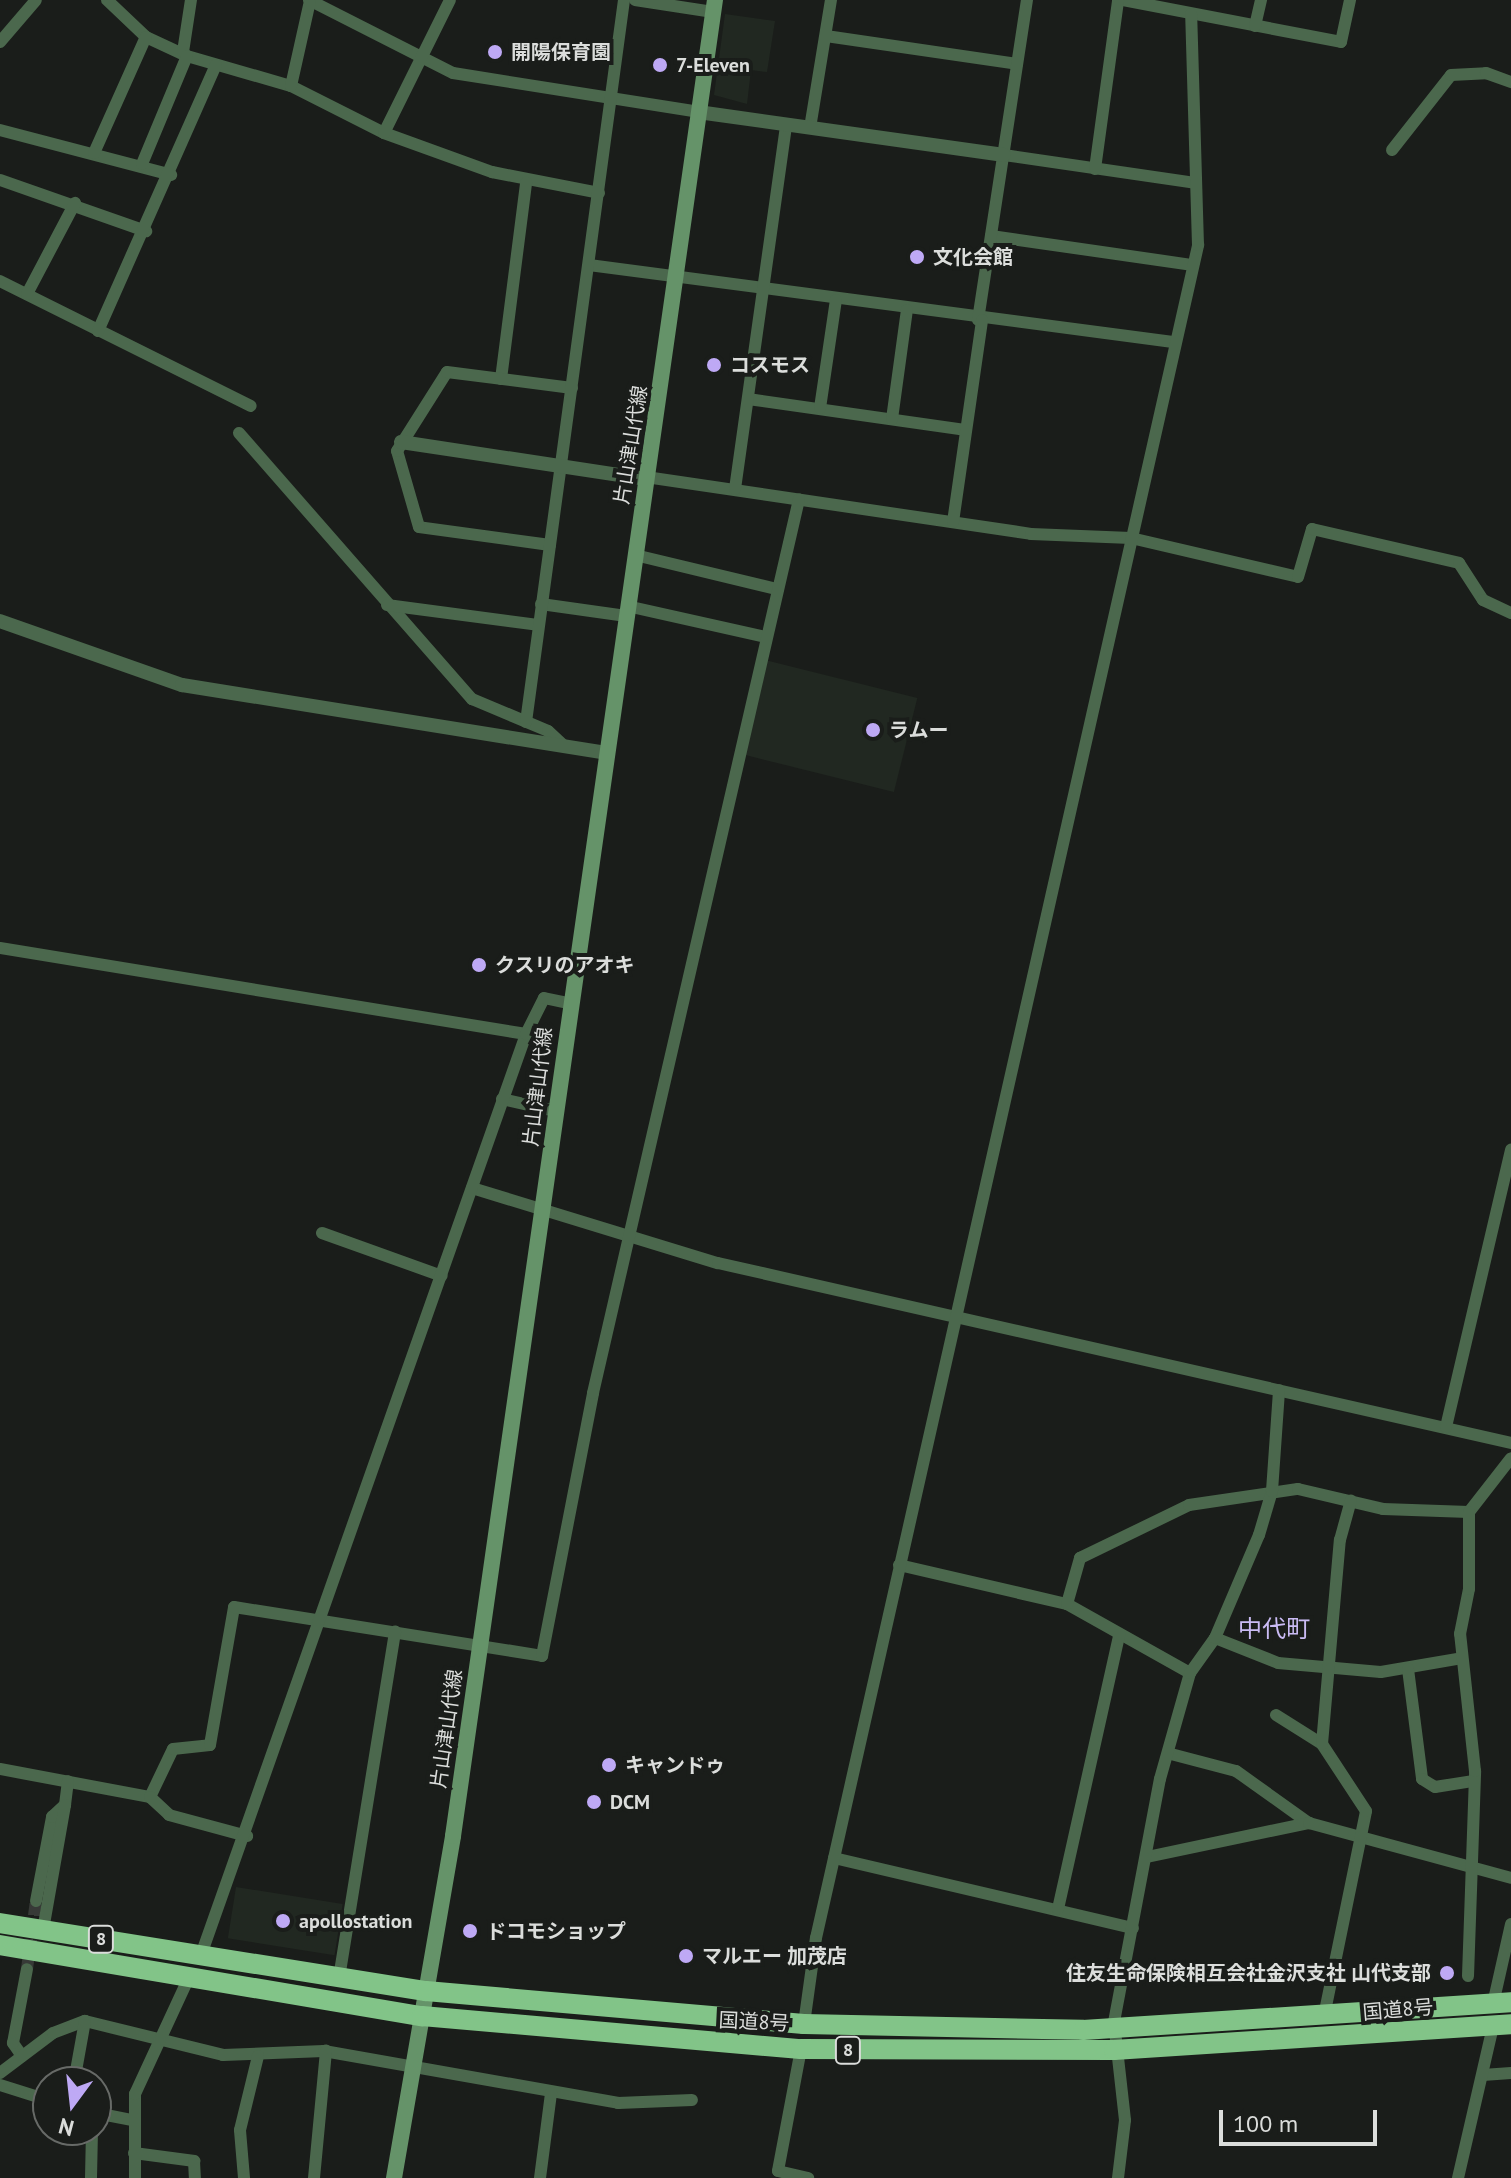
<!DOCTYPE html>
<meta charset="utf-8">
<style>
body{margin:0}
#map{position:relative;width:1511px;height:2178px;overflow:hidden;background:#1a1d1a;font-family:"PT Sans","Noto Sans JP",sans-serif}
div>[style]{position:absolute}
.built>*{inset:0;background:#212821;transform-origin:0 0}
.minor-tunnel>*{height:12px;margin-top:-6px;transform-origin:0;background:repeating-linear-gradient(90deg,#373a37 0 12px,transparent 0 18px)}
.minor>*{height:12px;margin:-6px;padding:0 6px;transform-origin:6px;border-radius:6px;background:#4b684d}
.tertiary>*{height:14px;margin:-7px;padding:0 7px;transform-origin:7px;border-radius:7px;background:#4b684d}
.secondary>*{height:16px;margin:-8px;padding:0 8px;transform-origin:8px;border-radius:8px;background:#659369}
.trunk>*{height:20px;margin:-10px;padding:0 10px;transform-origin:10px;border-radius:10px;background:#82c488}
.dots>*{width:22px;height:22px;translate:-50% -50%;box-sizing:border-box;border:4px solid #1a1d1a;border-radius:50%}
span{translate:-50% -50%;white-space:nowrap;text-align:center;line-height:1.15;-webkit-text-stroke:8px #1a1d1a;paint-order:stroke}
.shield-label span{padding:2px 6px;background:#1a1d1a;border:2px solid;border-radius:6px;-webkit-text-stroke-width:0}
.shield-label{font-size:18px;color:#dbdddb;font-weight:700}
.poi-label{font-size:20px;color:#dbdddb;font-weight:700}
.left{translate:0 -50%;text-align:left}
.right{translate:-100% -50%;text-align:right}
.street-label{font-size:20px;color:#dbdddb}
.quarter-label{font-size:24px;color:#cabbf4}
.north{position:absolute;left:32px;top:2066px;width:80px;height:80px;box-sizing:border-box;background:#1a1d1a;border:2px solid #676a67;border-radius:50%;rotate:195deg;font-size:22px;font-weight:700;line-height:32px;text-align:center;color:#dbdddb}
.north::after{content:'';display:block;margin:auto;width:28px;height:36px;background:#bea9f5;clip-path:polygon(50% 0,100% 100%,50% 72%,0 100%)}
.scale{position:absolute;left:1219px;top:2110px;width:158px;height:36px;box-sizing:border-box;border:4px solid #dbdddb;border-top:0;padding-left:10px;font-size:24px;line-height:28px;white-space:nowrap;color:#dbdddb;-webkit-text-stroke:6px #1a1d1a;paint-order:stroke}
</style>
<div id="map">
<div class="built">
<div style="clip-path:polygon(725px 14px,775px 21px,767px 72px,751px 70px,747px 104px,714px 95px)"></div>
<div style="left:765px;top:660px;width:157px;height:97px;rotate:14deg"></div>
<div style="left:236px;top:1887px;width:108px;height:52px;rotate:9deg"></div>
</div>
<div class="minor-tunnel">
<div style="left:27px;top:1969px;width:69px;rotate:-82.5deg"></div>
</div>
<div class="minor">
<div style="left:107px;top:0;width:54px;rotate:43.5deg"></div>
<div style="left:146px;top:37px;width:45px;rotate:24.9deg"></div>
<div style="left:187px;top:56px;width:108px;rotate:16.1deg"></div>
<div style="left:291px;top:86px;width:104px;rotate:26.8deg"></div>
<div style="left:384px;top:133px;width:115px;rotate:19.9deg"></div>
<div style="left:492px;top:172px;width:109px;rotate:11.1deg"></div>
<div style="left:309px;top:0;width:161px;rotate:26.9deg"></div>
<div style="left:453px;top:73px;width:248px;rotate:9deg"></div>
<div style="left:635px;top:0;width:79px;rotate:8.7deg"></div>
<div style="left:1123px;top:0;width:222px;rotate:10.9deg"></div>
<div style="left:1341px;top:42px;width:43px;rotate:-77.9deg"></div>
<div style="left:1255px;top:26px;width:27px;rotate:-77deg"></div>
<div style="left:826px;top:36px;width:193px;rotate:8.3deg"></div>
<div style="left:0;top:42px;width:55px;rotate:-49.4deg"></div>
<div style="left:183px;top:52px;width:53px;rotate:-81.3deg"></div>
<div style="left:291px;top:86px;width:87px;rotate:-77.4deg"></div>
<div style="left:810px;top:128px;width:130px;rotate:-80.7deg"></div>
<div style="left:0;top:130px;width:177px;rotate:14.7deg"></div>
<div style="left:384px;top:133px;width:148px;rotate:-63.6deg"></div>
<div style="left:1392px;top:150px;width:95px;rotate:-51.8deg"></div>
<div style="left:1451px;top:75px;width:35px;rotate:-3deg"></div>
<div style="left:1486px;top:73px;width:27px;rotate:20deg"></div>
<div style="left:94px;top:153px;width:127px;rotate:-65.9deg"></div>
<div style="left:1004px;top:155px;width:193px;rotate:8.3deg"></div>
<div style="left:142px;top:164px;width:117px;rotate:-67.4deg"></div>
<div style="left:1095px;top:169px;width:171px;rotate:-82.2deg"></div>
<div style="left:0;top:180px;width:155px;rotate:19.3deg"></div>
<div style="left:991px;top:236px;width:204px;rotate:8.2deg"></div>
<div style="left:589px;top:265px;width:589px;rotate:7.51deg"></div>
<div style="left:0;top:281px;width:280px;rotate:26.5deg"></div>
<div style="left:27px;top:294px;width:103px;rotate:-62.2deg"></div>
<div style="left:978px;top:320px;width:324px;rotate:-81.3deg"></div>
<div style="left:98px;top:331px;width:291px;rotate:-66.1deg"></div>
<div style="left:501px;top:379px;width:198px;rotate:-82.7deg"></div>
<div style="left:748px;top:399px;width:219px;rotate:8.1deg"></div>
<div style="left:820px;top:408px;width:109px;rotate:-81.6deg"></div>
<div style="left:892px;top:419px;width:110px;rotate:-82.2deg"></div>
<div style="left:239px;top:433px;width:354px;rotate:48.8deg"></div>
<div style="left:472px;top:699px;width:82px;rotate:22.8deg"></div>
<div style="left:548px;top:731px;width:22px;rotate:43deg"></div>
<div style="left:646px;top:477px;width:389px;rotate:8.4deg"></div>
<div style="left:1031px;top:534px;width:100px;rotate:2.3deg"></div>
<div style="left:1131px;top:538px;width:171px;rotate:13.1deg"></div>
<div style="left:1298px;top:577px;width:50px;rotate:-73.7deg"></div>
<div style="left:1312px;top:529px;width:151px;rotate:13deg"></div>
<div style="left:1459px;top:563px;width:44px;rotate:57deg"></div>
<div style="left:1483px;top:600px;width:31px;rotate:25deg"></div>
<div style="left:735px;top:489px;width:367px;rotate:-82deg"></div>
<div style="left:953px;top:522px;width:204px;rotate:-81.8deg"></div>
<div style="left:550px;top:545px;width:132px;rotate:-172.2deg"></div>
<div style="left:419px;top:527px;width:79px;rotate:-106.1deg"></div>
<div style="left:397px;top:451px;width:93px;rotate:-57.7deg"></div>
<div style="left:447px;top:372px;width:126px;rotate:7.3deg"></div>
<div style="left:635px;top:555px;width:146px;rotate:13.5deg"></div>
<div style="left:541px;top:604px;width:86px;rotate:8deg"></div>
<div style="left:387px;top:605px;width:152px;rotate:7.5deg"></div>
<div style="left:627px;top:606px;width:142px;rotate:12.6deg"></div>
<div style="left:526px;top:722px;width:729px;rotate:-82.27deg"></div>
<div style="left:0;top:948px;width:533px;rotate:9.29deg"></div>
<div style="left:502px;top:1099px;width:54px;rotate:12.8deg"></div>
<div style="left:472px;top:1188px;width:257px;rotate:17deg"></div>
<div style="left:718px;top:1263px;width:813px;rotate:12.79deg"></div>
<div style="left:322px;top:1233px;width:127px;rotate:19.7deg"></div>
<div style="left:1446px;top:1427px;width:285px;rotate:-76.8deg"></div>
<div style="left:899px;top:1565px;width:172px;rotate:13.1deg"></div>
<div style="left:1067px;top:1604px;width:141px;rotate:29.3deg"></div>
<div style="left:1067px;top:1604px;width:48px;rotate:-74.2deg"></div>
<div style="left:1080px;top:1558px;width:121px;rotate:-25.9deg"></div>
<div style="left:1189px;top:1505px;width:110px;rotate:-8.4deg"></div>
<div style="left:1298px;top:1489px;width:87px;rotate:13.2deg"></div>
<div style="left:1383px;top:1509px;width:86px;rotate:2deg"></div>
<div style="left:1469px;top:1512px;width:68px;rotate:-52.1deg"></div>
<div style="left:1215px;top:1638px;width:68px;rotate:21.6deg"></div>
<div style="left:1278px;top:1663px;width:103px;rotate:5deg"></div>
<div style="left:1381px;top:1672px;width:82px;rotate:-9.8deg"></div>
<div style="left:1408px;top:1669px;width:111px;rotate:82.7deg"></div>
<div style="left:1422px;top:1779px;width:15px;rotate:32deg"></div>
<div style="left:1435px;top:1787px;width:36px;rotate:-9deg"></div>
<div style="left:1276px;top:1715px;width:54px;rotate:32.2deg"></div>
<div style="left:1171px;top:1754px;width:67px;rotate:14.7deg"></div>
<div style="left:1236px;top:1771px;width:90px;rotate:35.5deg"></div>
<div style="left:0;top:1769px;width:153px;rotate:10.6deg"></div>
<div style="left:150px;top:1797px;width:53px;rotate:-64.4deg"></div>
<div style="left:173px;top:1749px;width:37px;rotate:-6deg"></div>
<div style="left:210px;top:1745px;width:140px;rotate:-80.1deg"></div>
<div style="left:234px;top:1607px;width:312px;rotate:9deg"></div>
<div style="left:542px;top:1656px;width:268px;rotate:-79deg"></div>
<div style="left:593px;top:1393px;width:917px;rotate:-77.02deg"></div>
<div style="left:150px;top:1797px;width:26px;rotate:43deg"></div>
<div style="left:169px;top:1815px;width:81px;rotate:15.1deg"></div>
<div style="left:1147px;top:1857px;width:166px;rotate:-11.9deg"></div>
<div style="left:1309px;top:1823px;width:209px;rotate:15.2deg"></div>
<div style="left:834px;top:1858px;width:307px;rotate:13.2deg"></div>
<div style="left:36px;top:1901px;width:86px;rotate:-79.2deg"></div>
<div style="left:52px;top:1817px;width:18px;rotate:-43deg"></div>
<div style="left:65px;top:1805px;width:24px;rotate:-83deg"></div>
<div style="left:1058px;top:1909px;width:281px;rotate:-77.4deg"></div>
<div style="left:43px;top:1930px;width:127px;rotate:-80deg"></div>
<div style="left:201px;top:1955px;width:977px;rotate:-70.56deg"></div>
<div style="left:526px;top:1034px;width:40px;rotate:-63.4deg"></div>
<div style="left:544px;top:998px;width:25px;rotate:12deg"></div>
<div style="left:1468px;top:1976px;width:205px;rotate:-88deg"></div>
<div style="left:1475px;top:1771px;width:138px;rotate:-96.2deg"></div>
<div style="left:1460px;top:1634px;width:46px;rotate:-78.7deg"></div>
<div style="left:1469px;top:1589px;width:77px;rotate:-90deg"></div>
<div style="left:339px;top:1978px;width:351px;rotate:-80.8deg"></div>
<div style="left:1493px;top:2004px;width:82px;rotate:-77.3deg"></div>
<div style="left:1324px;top:2016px;width:209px;rotate:-78.4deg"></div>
<div style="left:1366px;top:1811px;width:80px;rotate:-123.3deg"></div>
<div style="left:1322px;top:1744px;width:205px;rotate:-85deg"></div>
<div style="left:1340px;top:1540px;width:41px;rotate:-74.6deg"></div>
<div style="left:804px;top:2024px;width:87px;rotate:-82.1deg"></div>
<div style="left:816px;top:1938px;width:1736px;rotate:-77.28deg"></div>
<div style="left:1198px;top:245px;width:231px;rotate:-91.7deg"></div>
<div style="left:801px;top:2049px;width:124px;rotate:100.7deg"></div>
<div style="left:778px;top:2171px;width:31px;rotate:13deg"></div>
<div style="left:22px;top:2056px;width:16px;rotate:-125deg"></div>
<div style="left:13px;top:2043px;width:75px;rotate:-79.3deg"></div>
<div style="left:0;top:2073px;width:66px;rotate:-37deg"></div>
<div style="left:53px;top:2033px;width:34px;rotate:-21deg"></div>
<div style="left:85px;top:2021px;width:142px;rotate:13.8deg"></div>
<div style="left:223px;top:2055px;width:101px;rotate:-2.3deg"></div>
<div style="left:324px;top:2051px;width:299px;rotate:10deg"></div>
<div style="left:618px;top:2103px;width:74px;rotate:-2.3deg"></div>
<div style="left:1483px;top:2075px;width:28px;rotate:-4deg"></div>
<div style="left:74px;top:2082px;width:62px;rotate:-79.8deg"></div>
<div style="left:0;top:2085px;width:50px;rotate:17.4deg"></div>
<div style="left:96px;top:2113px;width:37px;rotate:11deg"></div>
<div style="left:134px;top:2153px;width:61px;rotate:7.6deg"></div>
<div style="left:194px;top:2161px;width:17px;rotate:87deg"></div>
<div style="left:91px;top:2178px;width:48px;rotate:-88.8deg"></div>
<div style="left:135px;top:2178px;width:84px;rotate:-90deg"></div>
<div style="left:135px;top:2094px;width:129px;rotate:-65.2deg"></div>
<div style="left:244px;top:2178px;width:48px;rotate:-94.8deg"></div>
<div style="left:240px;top:2130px;width:76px;rotate:-76.3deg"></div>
<div style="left:314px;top:2178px;width:128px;rotate:-84.6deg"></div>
<div style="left:540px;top:2178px;width:86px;rotate:-82.6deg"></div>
<div style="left:1118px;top:2178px;width:58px;rotate:-83.1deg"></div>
<div style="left:1125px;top:2120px;width:99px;rotate:-96.4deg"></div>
<div style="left:1114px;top:2022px;width:247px;rotate:-79.3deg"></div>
<div style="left:1160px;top:1779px;width:110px;rotate:-74.2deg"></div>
<div style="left:1190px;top:1673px;width:43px;rotate:-54.5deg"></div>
<div style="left:1215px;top:1638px;width:112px;rotate:-66.9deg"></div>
<div style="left:1259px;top:1535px;width:46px;rotate:-73.5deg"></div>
<div style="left:1272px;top:1491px;width:101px;rotate:-86deg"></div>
<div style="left:1458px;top:2178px;width:156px;rotate:-77deg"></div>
</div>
<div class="tertiary">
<div style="left:698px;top:112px;width:309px;rotate:8deg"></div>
<div style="left:401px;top:442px;width:248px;rotate:8.6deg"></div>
<div style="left:0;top:621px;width:193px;rotate:19.4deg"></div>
<div style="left:182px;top:685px;width:428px;rotate:9.1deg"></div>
</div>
<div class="secondary">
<div style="left:394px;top:2178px;width:347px;rotate:-80.2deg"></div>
<div style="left:453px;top:1836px;width:1855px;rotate:-81.88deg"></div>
</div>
<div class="trunk">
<div style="left:0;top:1923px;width:431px;rotate:9.1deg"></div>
<div style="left:426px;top:1991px;width:379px;rotate:5deg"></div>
<div style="left:804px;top:2024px;width:279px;rotate:1.2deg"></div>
<div style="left:1083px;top:2030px;width:429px;rotate:-3.7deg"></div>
<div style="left:0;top:1945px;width:428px;rotate:9.6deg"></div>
<div style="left:422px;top:2016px;width:380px;rotate:5deg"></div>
<div style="left:801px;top:2049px;width:313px;rotate:0.2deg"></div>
<div style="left:1114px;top:2050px;width:398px;rotate:-3.7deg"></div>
</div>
<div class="dots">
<div style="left:495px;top:52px;background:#bea9f5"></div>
<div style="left:660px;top:65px;background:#bea9f5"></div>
<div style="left:917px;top:257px;background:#bea9f5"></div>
<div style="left:714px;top:365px;background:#bea9f5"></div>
<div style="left:873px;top:730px;background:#bea9f5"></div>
<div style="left:479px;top:965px;background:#bea9f5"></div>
<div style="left:609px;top:1765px;background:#bea9f5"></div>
<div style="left:594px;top:1802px;background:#bea9f5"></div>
<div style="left:283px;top:1921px;background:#bea9f5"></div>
<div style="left:470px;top:1931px;background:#bea9f5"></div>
<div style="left:686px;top:1956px;background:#bea9f5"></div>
<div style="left:1447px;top:1973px;background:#bea9f5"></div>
</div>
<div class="shield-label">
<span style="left:101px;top:1939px">8</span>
<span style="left:848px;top:2050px">8</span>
</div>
<div class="poi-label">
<span class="left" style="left:511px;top:52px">開陽保育園</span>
<span class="left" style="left:676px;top:65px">7-Eleven</span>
<span class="left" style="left:933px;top:257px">文化会館</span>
<span class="left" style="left:730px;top:365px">コスモス</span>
<span class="left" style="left:889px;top:730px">ラムー</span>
<span class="left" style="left:495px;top:965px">クスリのアオキ</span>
<span class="left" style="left:625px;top:1765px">キャンドゥ</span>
<span class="left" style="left:610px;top:1802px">DCM</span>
<span class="left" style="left:299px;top:1921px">apollostation</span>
<span class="left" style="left:486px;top:1931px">ドコモショップ</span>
<span class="left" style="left:702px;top:1956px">マルエー 加茂店</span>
<span class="right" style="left:1431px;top:1973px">住友生命保険相互会社金沢支社 山代支部</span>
</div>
<div class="street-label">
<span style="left:631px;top:445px;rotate:-81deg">片山津山代線</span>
<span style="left:538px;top:1087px;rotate:-83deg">片山津山代線</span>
<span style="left:447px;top:1729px;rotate:-82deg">片山津山代線</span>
<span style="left:1398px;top:2010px;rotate:-5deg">国道8号</span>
<span style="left:754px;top:2022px;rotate:3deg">国道8号</span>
</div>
<div class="quarter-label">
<span style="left:1274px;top:1629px">中代町</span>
</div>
<div class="north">N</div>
<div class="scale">100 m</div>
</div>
